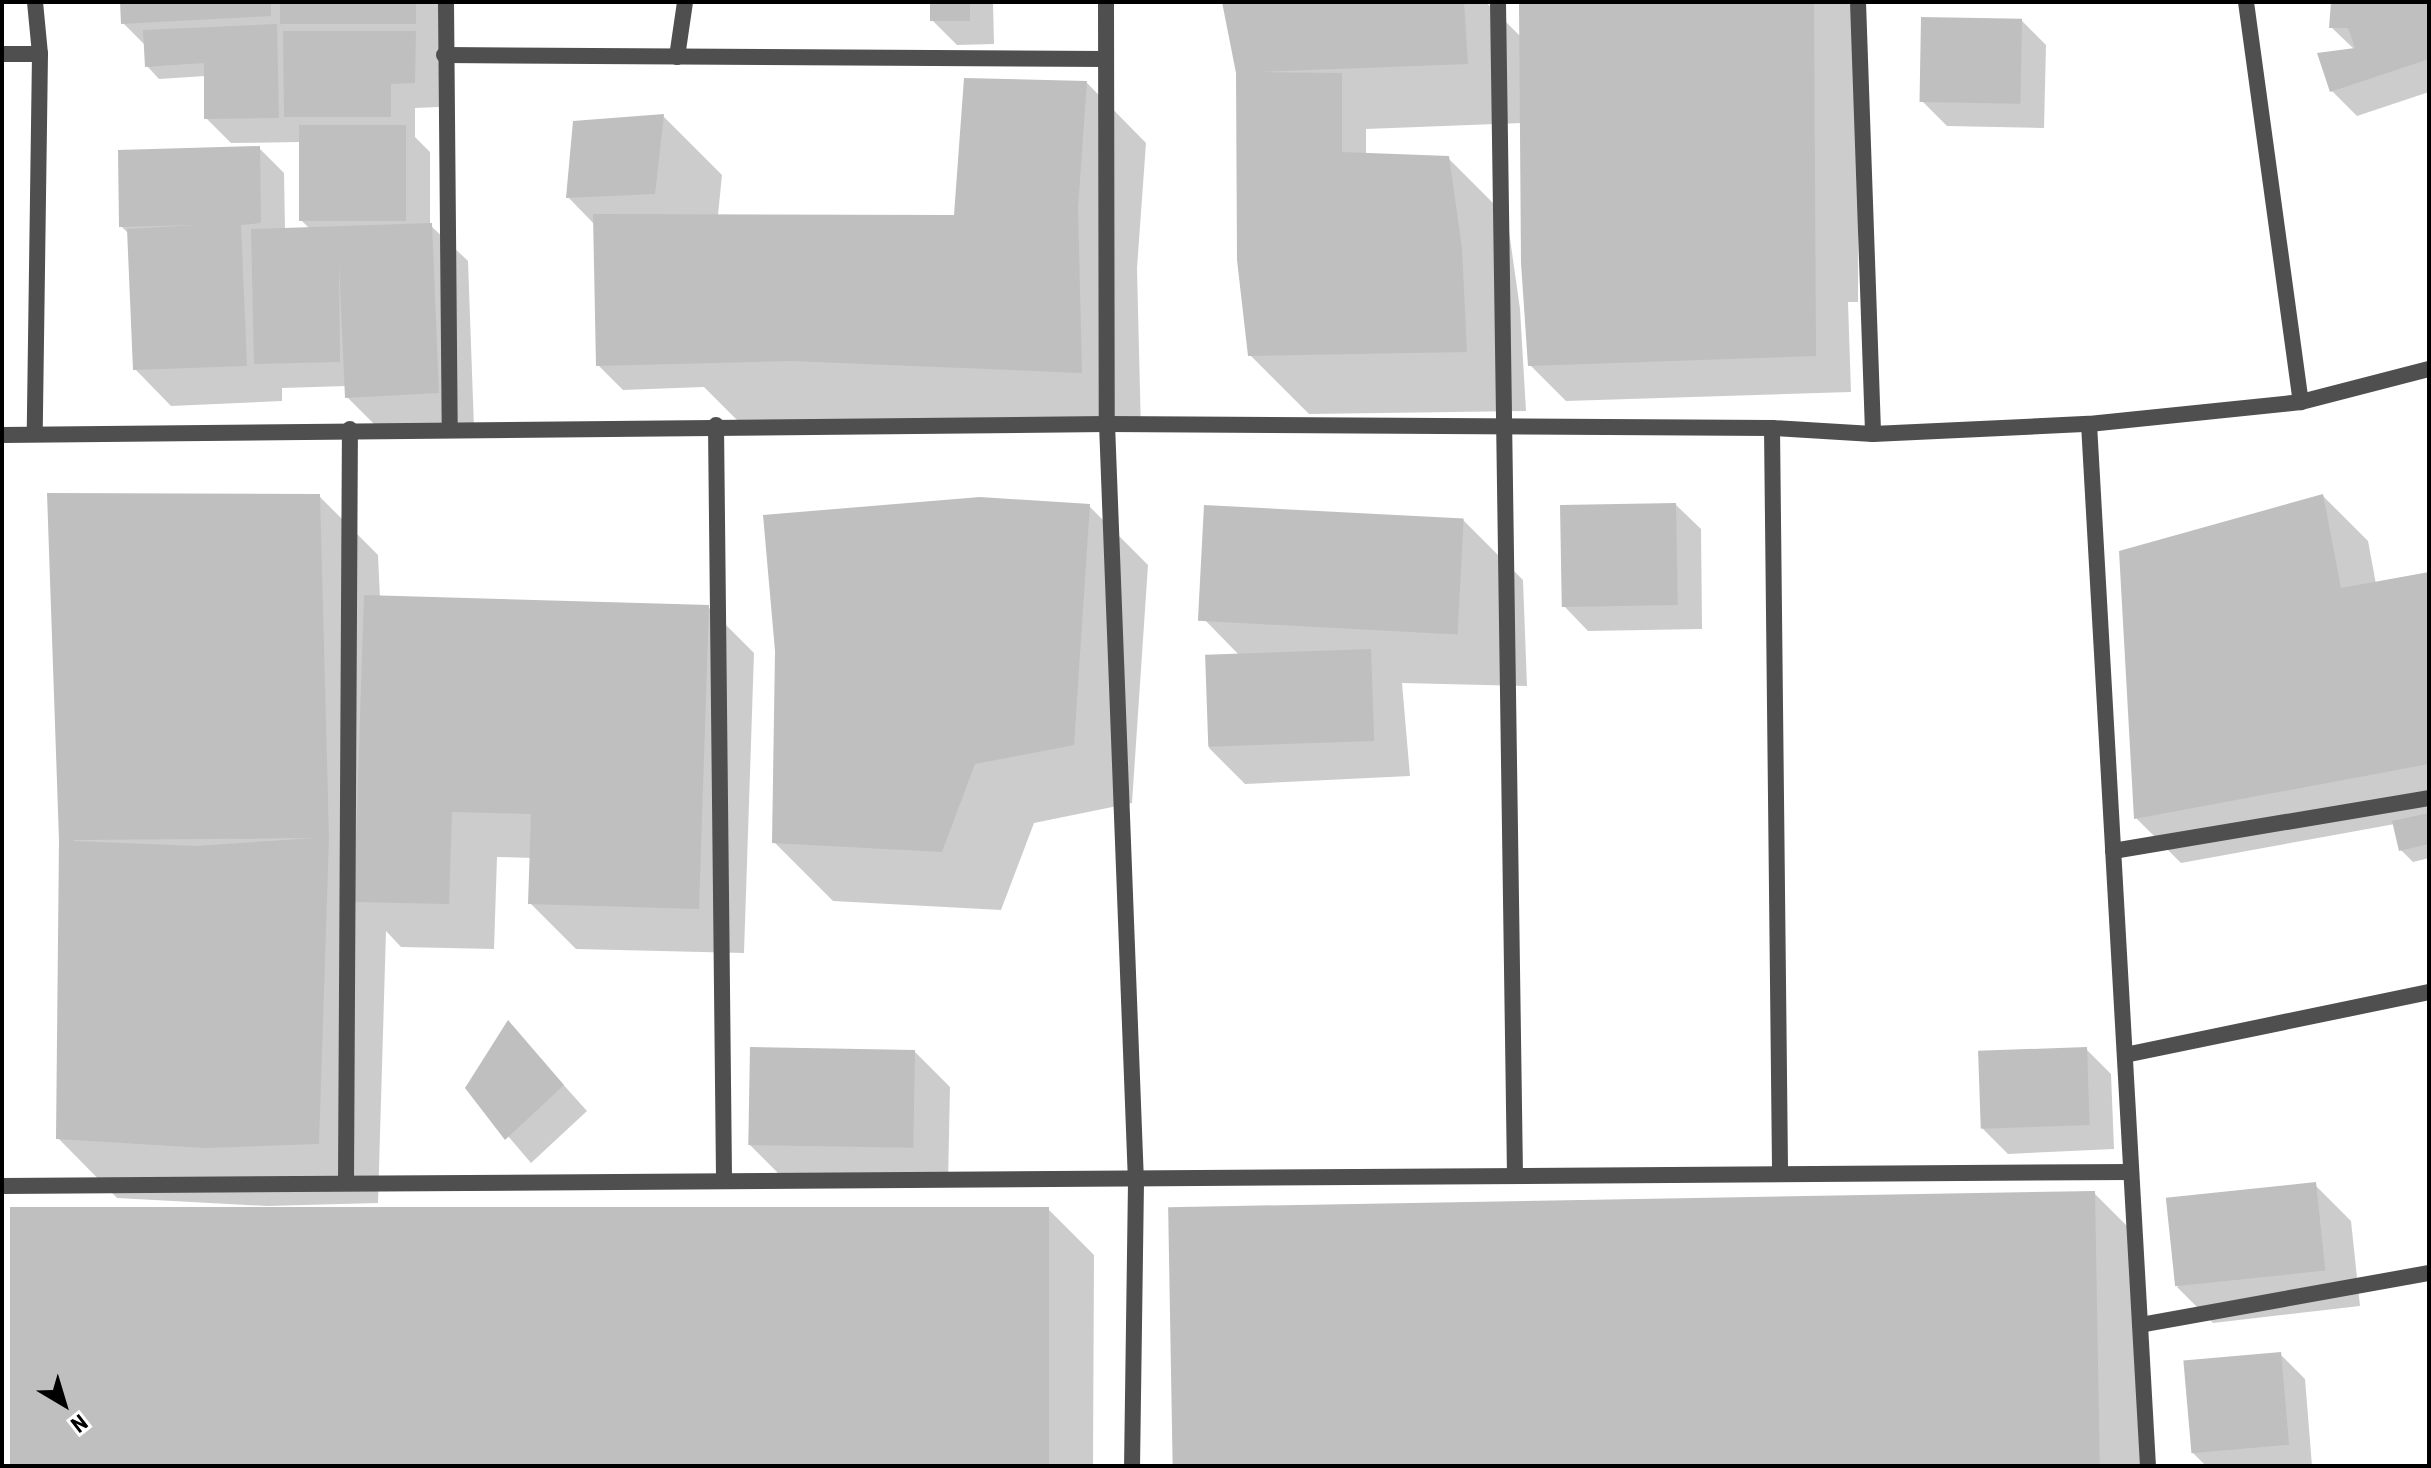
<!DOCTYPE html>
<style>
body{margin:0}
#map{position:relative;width:2431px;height:1468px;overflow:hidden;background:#fff;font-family:"Roboto Condensed",sans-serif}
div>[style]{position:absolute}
.shadow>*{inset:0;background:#0003}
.building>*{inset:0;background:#bfbfbf;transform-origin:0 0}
.street>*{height:16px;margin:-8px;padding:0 8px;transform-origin:8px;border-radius:8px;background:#4f4f4f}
span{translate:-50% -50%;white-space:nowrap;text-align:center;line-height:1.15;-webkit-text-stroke:8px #fff;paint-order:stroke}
.frame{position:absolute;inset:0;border:4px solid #000;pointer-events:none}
.north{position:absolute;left:24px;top:1364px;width:80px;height:80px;-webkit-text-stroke:6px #fff;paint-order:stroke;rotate:142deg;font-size:22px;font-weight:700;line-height:32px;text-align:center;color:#000}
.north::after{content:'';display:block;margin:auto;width:28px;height:36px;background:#000;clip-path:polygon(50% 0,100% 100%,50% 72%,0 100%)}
</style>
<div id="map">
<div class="shadow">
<div style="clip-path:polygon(122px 2px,450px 2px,439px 107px,415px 108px,415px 137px,430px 152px,430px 225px,468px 261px,474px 428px,383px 433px,347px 397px,347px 386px,282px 388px,282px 401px,171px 406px,135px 369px,129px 234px,121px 226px,259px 148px,284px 173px,285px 230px,310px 229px,301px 220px,301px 142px,231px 143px,206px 118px,205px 76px,159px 79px,147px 66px,146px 46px,123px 23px)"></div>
<div style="clip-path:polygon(932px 2px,993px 2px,994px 44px,957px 45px,932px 20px)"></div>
<div style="clip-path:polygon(1224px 2px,1486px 2px,1521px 37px,1520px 2px,1859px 2px,1858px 302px,1848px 302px,1851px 392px,1566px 401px,1530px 365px,1522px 123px,1366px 129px,1366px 157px,1448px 158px,1507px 217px,1520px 309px,1526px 411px,1309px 414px,1250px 355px,1238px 71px)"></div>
<div style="clip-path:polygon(2336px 2px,2429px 2px,2429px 92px,2357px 116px,2332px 91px,2355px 50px,2331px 27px)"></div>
<div style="clip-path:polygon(2021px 20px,2046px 45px,2044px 128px,1947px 126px,1922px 101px)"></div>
<div style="clip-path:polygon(1087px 83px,1146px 143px,1137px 268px,1141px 432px,739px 422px,704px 387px,623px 390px,598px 365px,595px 225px,568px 197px,663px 116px,722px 175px,718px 215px,955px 217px)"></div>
<div style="clip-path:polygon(2px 296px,4px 400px,2px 400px)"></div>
<div style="clip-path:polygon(319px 496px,378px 555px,380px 598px,708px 607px,754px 653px,744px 953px,576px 949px,530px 903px,532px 858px,497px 857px,494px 949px,401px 947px,386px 931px,378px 1203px,267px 1206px,117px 1198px,58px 1138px,61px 840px)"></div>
<div style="clip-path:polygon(2323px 496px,2368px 541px,2376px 584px,2429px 574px,2429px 858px,2413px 862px,2401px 850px,2395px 824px,2181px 863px,2136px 818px)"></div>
<div style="clip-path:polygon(1676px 505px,1701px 529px,1702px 629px,1588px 631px,1564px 606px)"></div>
<div style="clip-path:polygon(1089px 506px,1148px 565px,1132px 803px,1034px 823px,1001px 910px,833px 901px,774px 842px)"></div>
<div style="clip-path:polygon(1463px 520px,1523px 580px,1527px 686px,1402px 683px,1410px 776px,1245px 784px,1209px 748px,1241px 657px,1205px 620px)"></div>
<div style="clip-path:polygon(508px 1023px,587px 1111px,531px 1163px,467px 1088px)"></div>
<div style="clip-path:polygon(2086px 1049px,2111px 1074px,2114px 1149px,2008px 1154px,1983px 1129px)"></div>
<div style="clip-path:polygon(914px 1051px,950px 1087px,948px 1183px,786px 1181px,750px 1145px)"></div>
<div style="clip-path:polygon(2315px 1185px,2351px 1221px,2360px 1306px,2213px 1323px,2177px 1287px)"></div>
<div style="clip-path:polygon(2094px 1193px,2140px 1239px,2144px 1466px,1175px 1466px)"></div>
<div style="clip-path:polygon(1048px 1209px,1094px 1255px,1093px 1466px,12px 1466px)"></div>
<div style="clip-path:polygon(2280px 1354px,2305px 1379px,2312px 1466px,2206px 1466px,2193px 1453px)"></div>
</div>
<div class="building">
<div style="clip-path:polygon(120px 2px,271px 2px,271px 16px,121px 24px)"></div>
<div style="left:280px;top:2px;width:136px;height:22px"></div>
<div style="left:930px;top:2px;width:40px;height:19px"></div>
<div style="clip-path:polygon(1222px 2px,1464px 2px,1468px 64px,1259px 72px,1342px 73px,1342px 152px,1449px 156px,1462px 248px,1467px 352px,1248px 356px,1237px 260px,1236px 73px)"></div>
<div style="clip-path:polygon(1519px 2px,1814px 2px,1816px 356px,1528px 366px,1521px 263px)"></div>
<div style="clip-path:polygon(2331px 2px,2429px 2px,2429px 59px,2330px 92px,2317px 53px,2355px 48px,2348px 28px,2329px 28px)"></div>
<div style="left:1921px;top:17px;width:101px;height:85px;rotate:1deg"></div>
<div style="clip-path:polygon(277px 24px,279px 118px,204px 119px,204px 53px,204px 63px,145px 67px,143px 30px)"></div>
<div style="clip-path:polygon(283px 31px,416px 31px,415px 83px,391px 84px,391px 117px,284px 117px)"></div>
<div style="clip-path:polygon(964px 78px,1087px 81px,1078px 208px,1082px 373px,791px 361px,596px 366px,593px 214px,954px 215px)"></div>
<div style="clip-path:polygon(664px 114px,655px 194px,566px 198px,573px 121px)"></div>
<div style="left:406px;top:125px;width:96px;height:107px;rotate:90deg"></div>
<div style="clip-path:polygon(260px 146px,261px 223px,241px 225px,247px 366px,133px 370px,127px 229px,197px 225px,119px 227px,118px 150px)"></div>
<div style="clip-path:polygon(432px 223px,439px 393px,345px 398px,339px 263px,340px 362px,254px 364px,251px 229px)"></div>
<div style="clip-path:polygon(evenodd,47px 493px,320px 494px,329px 838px,319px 1144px,206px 1148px,56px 1139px,59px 840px,47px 493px,314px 838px,196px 846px,74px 841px,74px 840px,314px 838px)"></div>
<div style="clip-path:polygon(2323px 494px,2341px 588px,2429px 572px,2429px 764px,2134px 819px,2119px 551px)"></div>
<div style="clip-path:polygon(980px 497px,1090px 504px,1074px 745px,975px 764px,942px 852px,772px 843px,775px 651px,763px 515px)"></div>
<div style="left:1676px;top:503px;width:102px;height:116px;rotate:89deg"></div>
<div style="left:1204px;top:505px;width:260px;height:116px;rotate:3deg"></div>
<div style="clip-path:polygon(364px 595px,709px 605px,699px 909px,528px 904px,531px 814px,452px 812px,449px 904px,354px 902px)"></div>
<div style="left:1371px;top:649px;width:92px;height:166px;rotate:88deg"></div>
<div style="clip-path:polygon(2429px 813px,2429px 844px,2399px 851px,2392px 821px)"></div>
<div style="clip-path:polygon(508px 1020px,564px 1085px,505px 1140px,465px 1088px)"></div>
<div style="left:750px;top:1047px;width:165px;height:98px;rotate:1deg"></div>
<div style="left:2087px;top:1047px;width:78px;height:109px;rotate:88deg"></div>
<div style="left:2316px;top:1182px;width:89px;height:151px;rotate:84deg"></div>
<div style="left:2095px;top:1191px;width:275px;height:927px;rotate:89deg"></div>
<div style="left:1049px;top:1207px;width:259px;height:1039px;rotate:90deg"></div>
<div style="left:2281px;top:1352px;width:93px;height:98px;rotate:85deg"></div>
</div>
<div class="street">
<div style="left:35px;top:2px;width:52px;rotate:84.5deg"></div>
<div style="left:40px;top:54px;width:380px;rotate:90.8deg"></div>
<div style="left:446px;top:2px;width:426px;rotate:89.5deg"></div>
<div style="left:1106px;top:2px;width:422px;rotate:89.9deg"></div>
<div style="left:1107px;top:424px;width:759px;rotate:87.81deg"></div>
<div style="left:1136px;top:1182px;width:284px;rotate:90.8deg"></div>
<div style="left:1498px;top:2px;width:1171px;rotate:89.17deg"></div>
<div style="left:1858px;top:2px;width:432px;rotate:88deg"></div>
<div style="left:2246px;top:2px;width:404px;rotate:82.2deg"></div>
<div style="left:2px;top:54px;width:38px"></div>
<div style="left:444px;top:55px;width:662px;rotate:0.35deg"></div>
<div style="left:677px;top:57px;width:56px;rotate:-81.7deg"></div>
<div style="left:2089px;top:424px;width:1044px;rotate:86.76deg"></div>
<div style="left:716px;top:425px;width:754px;rotate:89.39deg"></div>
<div style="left:1772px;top:428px;width:745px;rotate:89.38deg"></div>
<div style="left:2px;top:435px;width:1105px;rotate:-0.57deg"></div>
<div style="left:1107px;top:424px;width:665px;rotate:0.34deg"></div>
<div style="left:1772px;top:428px;width:101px;rotate:3.4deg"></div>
<div style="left:1873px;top:434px;width:216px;rotate:-2.7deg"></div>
<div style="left:2089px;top:424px;width:213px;rotate:-5.9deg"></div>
<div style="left:2301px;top:402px;width:132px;rotate:-14.5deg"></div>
<div style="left:2113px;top:851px;width:320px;rotate:-9.5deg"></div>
<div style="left:2125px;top:1055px;width:310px;rotate:-11.7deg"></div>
<div style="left:346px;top:1182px;width:753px;rotate:-89.7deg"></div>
<div style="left:2px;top:1186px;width:2129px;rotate:-0.38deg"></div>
<div style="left:2140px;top:1325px;width:294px;rotate:-10.2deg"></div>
</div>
<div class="frame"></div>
<div class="north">N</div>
</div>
